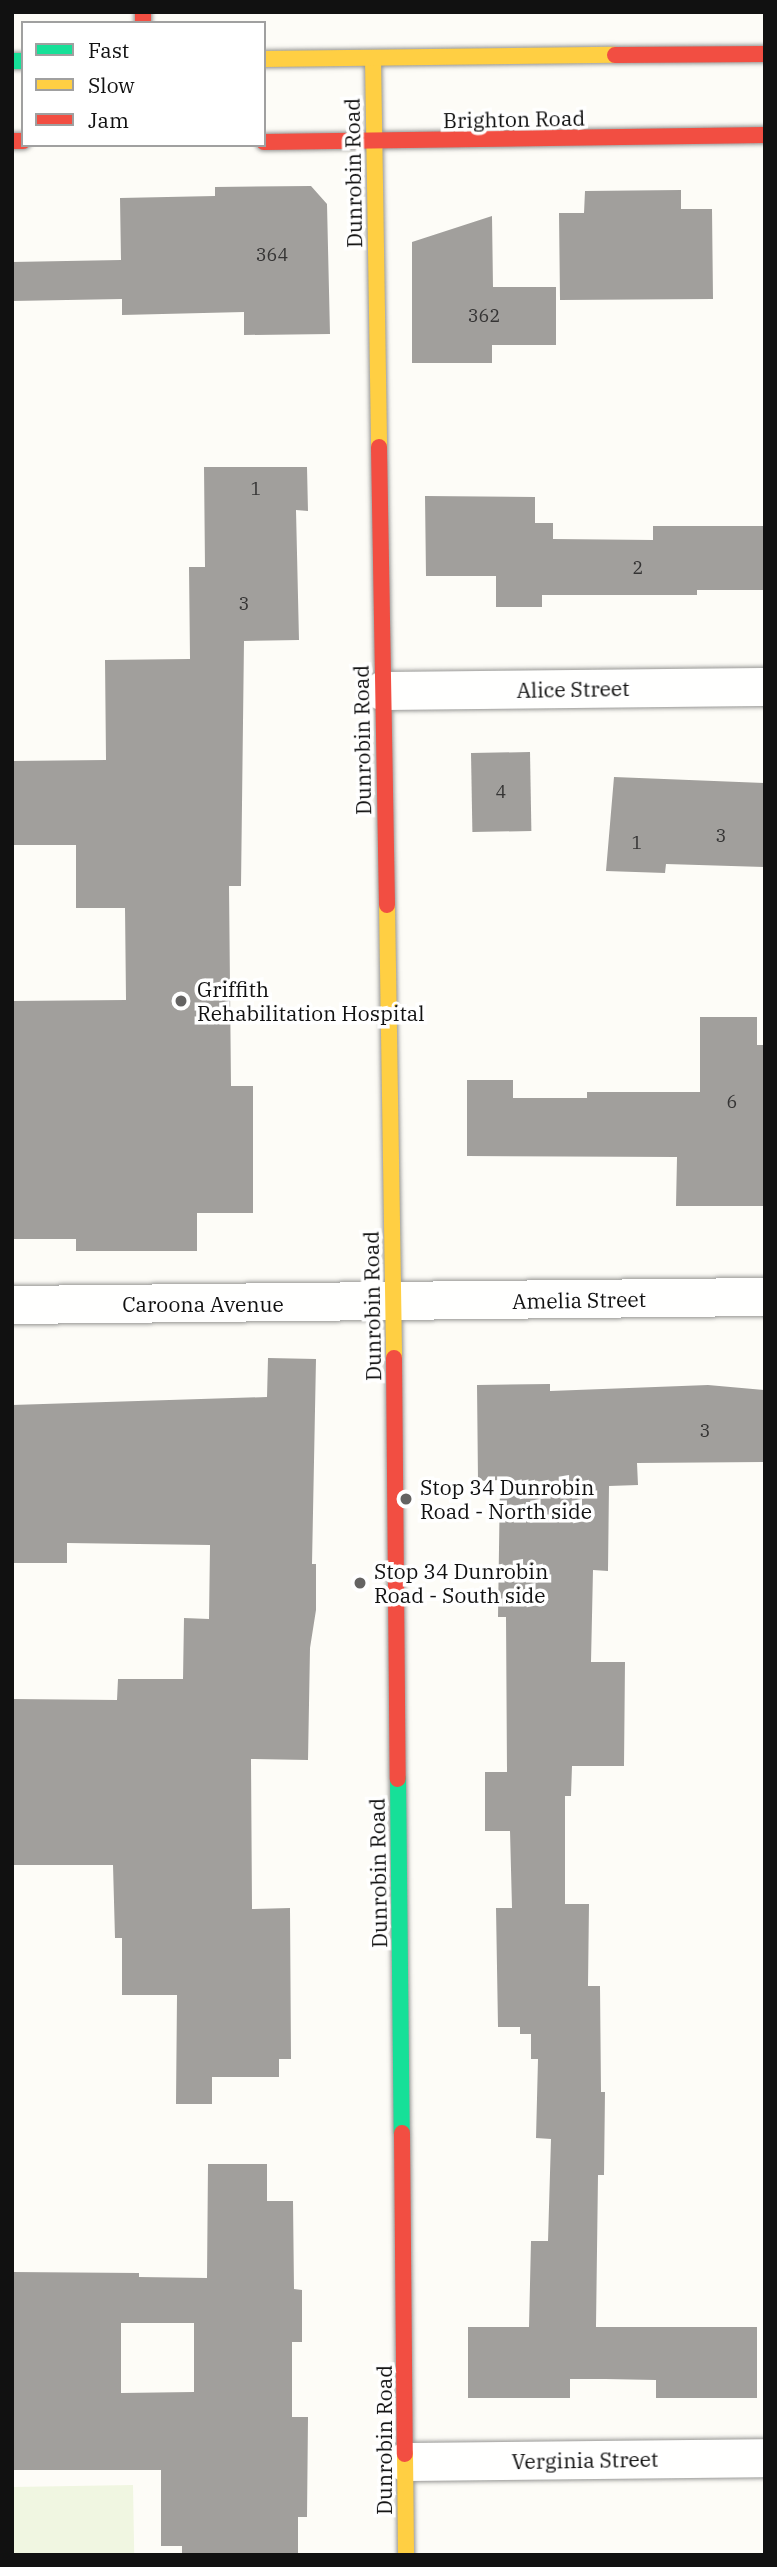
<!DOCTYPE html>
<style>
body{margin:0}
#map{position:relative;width:777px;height:2567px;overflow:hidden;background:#fdfcf7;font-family:"IBM Plex Serif",serif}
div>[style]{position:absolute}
.pitch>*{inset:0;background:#f0f6e1;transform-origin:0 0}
.building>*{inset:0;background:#a19f9c;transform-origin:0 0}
.roads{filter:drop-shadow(0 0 2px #979795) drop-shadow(0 0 2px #979795)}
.street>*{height:38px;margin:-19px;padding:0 19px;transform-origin:19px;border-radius:19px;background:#fffffe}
.fast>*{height:16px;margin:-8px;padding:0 8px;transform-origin:8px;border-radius:8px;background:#16e098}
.slow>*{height:16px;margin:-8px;padding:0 8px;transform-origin:8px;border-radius:8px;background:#ffcf43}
.jam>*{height:16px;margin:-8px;padding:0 8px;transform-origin:8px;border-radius:8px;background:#f24e42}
.dots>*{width:19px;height:19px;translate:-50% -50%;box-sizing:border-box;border:4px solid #fff;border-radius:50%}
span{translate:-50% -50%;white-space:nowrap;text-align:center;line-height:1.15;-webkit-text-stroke:7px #fff;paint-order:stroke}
.number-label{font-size:18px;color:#353434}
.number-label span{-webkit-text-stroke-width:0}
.street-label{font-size:21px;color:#111}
.poi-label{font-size:21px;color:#111}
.left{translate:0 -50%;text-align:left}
.frame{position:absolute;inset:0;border:14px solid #111;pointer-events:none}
.legend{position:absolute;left:21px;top:21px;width:245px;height:126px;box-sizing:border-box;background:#fff;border:2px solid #a0a0a0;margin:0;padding:9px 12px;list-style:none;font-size:21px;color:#111}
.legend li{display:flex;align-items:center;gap:14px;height:35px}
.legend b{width:35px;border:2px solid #a0a0a0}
</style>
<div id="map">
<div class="pitch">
<div style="left:133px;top:2485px;width:70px;height:121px;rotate:89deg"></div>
</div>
<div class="building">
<div style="clip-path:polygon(311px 186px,327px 204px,330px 334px,244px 335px,244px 312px,122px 315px,122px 299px,12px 301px,12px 262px,121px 260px,120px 198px,215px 196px,215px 187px)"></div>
<div style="clip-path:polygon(681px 190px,681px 209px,712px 209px,713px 299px,560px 300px,559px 213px,584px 213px,585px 191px)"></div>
<div style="clip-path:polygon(492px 216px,493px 287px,556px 287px,556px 345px,492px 345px,492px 363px,412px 363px,412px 242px)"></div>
<div style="clip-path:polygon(204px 467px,307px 467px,308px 511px,296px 510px,299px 640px,244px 641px,241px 886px,229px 886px,231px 1086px,253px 1086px,253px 1213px,197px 1213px,197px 1251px,76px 1251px,76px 1239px,12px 1239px,12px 1001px,126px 1000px,125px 908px,76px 908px,76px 845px,12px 845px,12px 761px,106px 760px,105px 660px,190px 659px,189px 567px,205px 567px)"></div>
<div style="clip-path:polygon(425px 496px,535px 497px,535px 523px,553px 523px,553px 539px,653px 540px,653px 526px,765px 526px,765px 590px,697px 590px,697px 595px,542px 595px,542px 607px,496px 607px,496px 576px,426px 576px)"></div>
<div style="left:530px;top:752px;width:79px;height:59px;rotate:89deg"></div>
<div style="clip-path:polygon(614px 777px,765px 783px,765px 867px,666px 864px,665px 873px,606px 871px)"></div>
<div style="clip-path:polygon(700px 1017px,757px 1017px,757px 1045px,765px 1045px,765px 1206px,676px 1206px,677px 1157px,467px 1156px,467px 1080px,513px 1080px,513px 1098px,587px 1098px,587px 1092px,700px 1092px)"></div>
<div style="clip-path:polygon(268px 1358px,316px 1359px,312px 1564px,316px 1564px,316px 1610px,310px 1648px,308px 1760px,251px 1759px,252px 1909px,290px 1908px,291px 2059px,279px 2059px,279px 2077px,212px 2077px,212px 2104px,176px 2104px,177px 1995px,122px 1995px,122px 1938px,115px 1938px,113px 1865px,12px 1865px,12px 1699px,117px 1700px,118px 1679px,183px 1679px,184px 1618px,209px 1619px,210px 1545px,67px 1543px,67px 1563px,12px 1563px,12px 1405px,267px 1397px)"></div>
<div style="clip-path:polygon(550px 1384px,550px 1391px,708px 1385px,765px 1390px,765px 1462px,637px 1463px,638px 1485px,609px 1486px,608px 1571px,593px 1570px,591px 1662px,625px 1662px,624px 1766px,572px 1766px,571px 1796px,565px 1796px,565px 1904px,589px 1904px,588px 1986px,600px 1986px,601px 2092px,605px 2092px,604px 2175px,598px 2175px,596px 2327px,757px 2327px,757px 2398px,656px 2398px,656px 2380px,605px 2379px,570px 2379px,570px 2398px,468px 2398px,468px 2327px,529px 2327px,531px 2241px,548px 2241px,551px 2139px,536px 2138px,538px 2059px,531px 2059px,531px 2034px,520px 2034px,520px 2027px,498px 2027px,496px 1908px,512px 1908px,510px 1831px,485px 1831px,485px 1772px,507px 1772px,506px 1617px,498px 1617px,500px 1480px,478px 1481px,477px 1385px)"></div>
<div style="clip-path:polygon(evenodd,208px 2164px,267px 2164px,267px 2201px,293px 2201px,294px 2289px,302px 2290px,302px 2342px,292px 2342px,292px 2417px,308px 2417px,307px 2517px,298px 2517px,298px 2555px,182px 2555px,182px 2546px,161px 2546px,161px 2470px,12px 2470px,12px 2272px,139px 2273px,139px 2277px,207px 2278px,208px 2164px,121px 2323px,194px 2323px,194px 2392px,121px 2393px,121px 2323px)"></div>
</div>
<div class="roads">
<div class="street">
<div style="left:382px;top:691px;width:383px;rotate:-0.6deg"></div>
<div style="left:12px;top:1305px;width:753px;rotate:-0.61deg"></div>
<div style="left:405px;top:2462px;width:360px;rotate:-0.6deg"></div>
</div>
<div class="fast">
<div style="left:12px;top:61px;width:11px"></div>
<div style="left:398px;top:1779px;width:354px;rotate:89.4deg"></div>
</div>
<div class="slow">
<div style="left:373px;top:58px;width:389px;rotate:89.1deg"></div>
<div style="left:264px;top:59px;width:351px;rotate:-0.7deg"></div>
<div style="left:387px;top:905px;width:453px;rotate:89.1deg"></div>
<div style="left:405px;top:2454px;width:101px;rotate:89.4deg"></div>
</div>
<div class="jam">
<div style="left:143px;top:12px;width:11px;rotate:90deg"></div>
<div style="left:615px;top:55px;width:150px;rotate:-0.4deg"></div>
<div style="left:12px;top:141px;width:11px"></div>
<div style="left:264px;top:142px;width:501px;rotate:-0.8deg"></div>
<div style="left:379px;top:447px;width:458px;rotate:89deg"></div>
<div style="left:394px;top:1358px;width:421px;rotate:89.5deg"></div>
<div style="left:402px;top:2133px;width:321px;rotate:89.5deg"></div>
</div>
</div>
<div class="dots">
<div style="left:181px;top:1001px;background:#646362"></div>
<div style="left:406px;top:1499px;background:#646362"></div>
<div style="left:360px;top:1583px;background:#646362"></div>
</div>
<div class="number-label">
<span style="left:272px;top:255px">364</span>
<span style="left:484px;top:316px">362</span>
<span style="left:256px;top:489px">1</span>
<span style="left:638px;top:568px">2</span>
<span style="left:244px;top:604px">3</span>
<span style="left:501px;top:792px">4</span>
<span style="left:721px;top:836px">3</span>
<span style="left:637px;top:843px">1</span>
<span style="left:732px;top:1102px">6</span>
<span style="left:705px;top:1431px">3</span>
</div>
<div class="street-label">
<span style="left:514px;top:119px;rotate:-1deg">Brighton Road</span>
<span style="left:353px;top:173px;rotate:-91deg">Dunrobin Road</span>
<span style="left:573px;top:689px;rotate:-1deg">Alice Street</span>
<span style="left:362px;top:740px;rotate:-91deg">Dunrobin Road</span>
<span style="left:579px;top:1300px;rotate:-1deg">Amelia Street</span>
<span style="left:203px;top:1304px">Caroona Avenue</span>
<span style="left:372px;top:1306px;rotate:-91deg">Dunrobin Road</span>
<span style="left:378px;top:1873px;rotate:-91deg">Dunrobin Road</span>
<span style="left:384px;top:2440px;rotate:-90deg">Dunrobin Road</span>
<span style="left:585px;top:2460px;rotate:-1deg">Verginia Street</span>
</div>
<div class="poi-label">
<span class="left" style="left:197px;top:1001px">Griffith<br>Rehabilitation Hospital</span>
<span class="left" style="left:420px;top:1499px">Stop 34 Dunrobin<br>Road - North side</span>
<span class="left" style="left:374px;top:1583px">Stop 34 Dunrobin<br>Road - South side</span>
</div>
<div class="frame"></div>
<ul class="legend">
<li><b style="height:9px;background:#16e098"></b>Fast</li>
<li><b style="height:9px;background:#ffcf43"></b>Slow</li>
<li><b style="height:9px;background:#f24e42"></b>Jam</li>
</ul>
</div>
